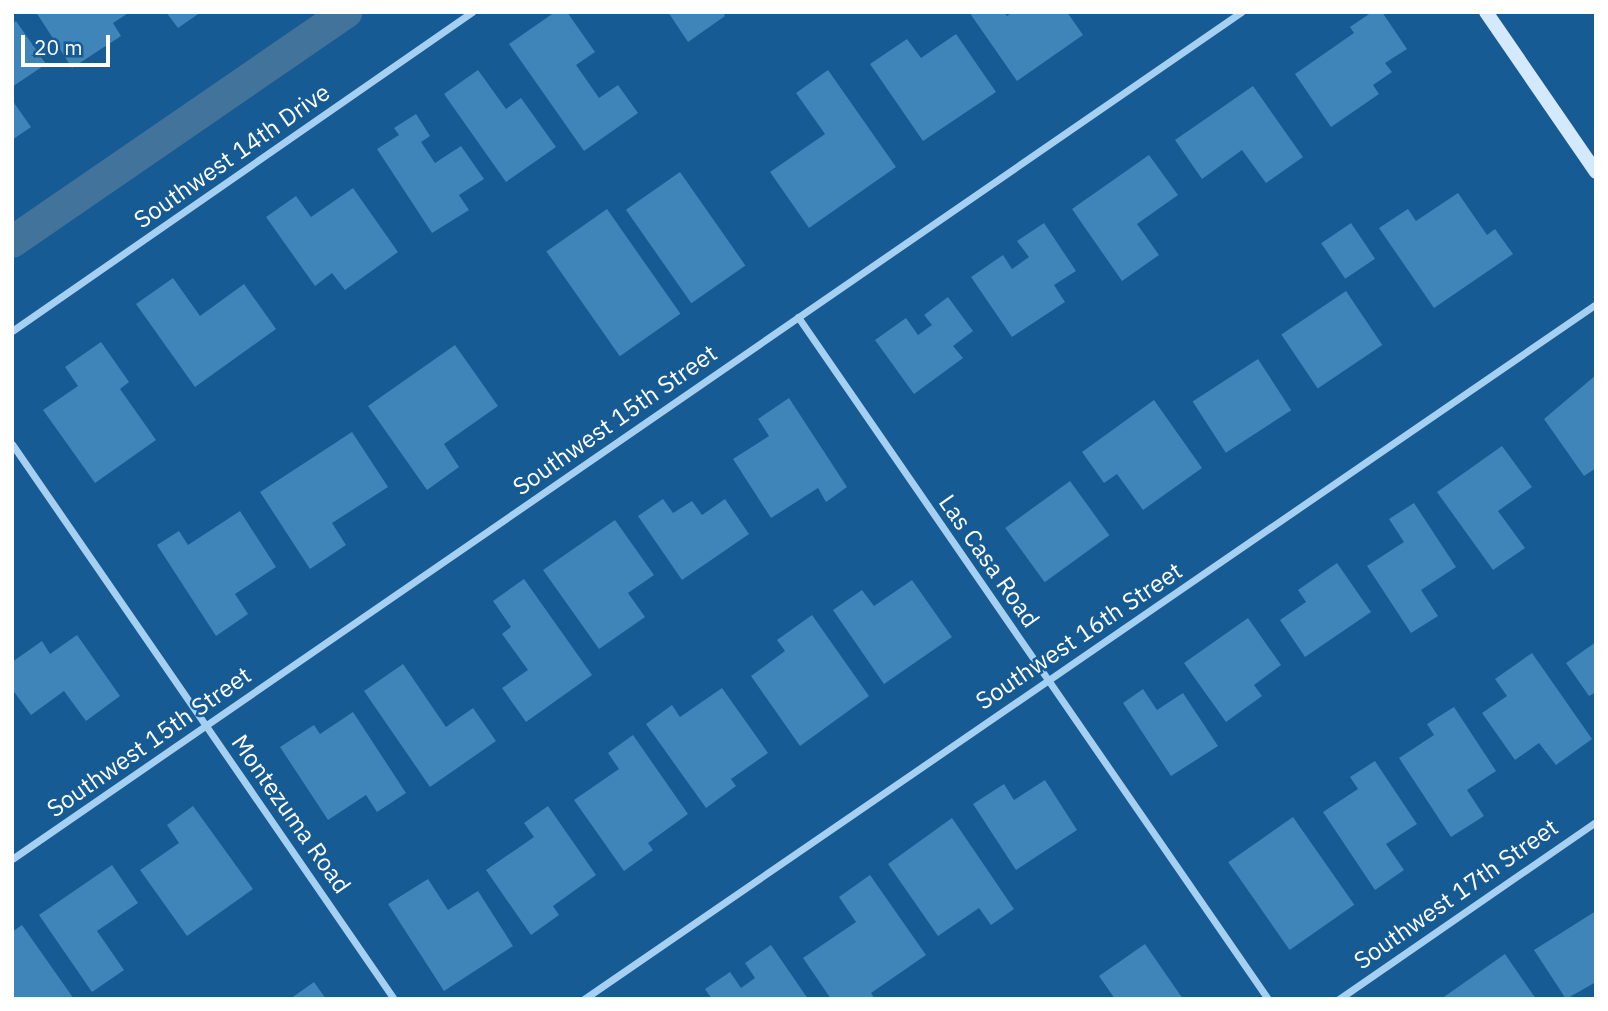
<!DOCTYPE html>
<style>
body{margin:0}
#map{position:relative;width:1608px;height:1011px;overflow:hidden;background:#165b93;font-family:"IBM Plex Sans",sans-serif}
div>[style]{position:absolute}
.canal>*{height:32px;margin:-16px;padding:0 16px;transform-origin:16px;border-radius:16px;background:#42739b}
.building>*{inset:0;background:#3f85ba;transform-origin:0 0}
.street>*{height:7px;margin:-3.5px;padding:0 3.5px;transform-origin:3.5px;border-radius:3.5px;background:#a5d0f1}
.secondary>*{height:14px;margin:-7px;padding:0 7px;transform-origin:7px;border-radius:7px;background:#d4e9fb}
span{translate:-50% -50%;white-space:nowrap;text-align:center;line-height:1.15;-webkit-text-stroke:5px #165b93;paint-order:stroke}
.street-label{font-size:24px;color:#fff}
.frame{position:absolute;inset:0;border:14px solid #fff;pointer-events:none}
.scale{position:absolute;left:21px;top:35px;width:89px;height:32px;box-sizing:border-box;border:4px solid #fff;border-top:0;padding-left:9px;font-size:21px;line-height:24px;white-space:nowrap;color:#fff;-webkit-text-stroke:5px #165b93;paint-order:stroke}
</style>
<div id="map">
<div class="canal">
<div style="left:12px;top:242px;width:406px;rotate:-34.5deg"></div>
</div>
<div class="building">
<div style="clip-path:polygon(36px 12px,130px 12px,113px 23px,121px 36px,72px 68px)"></div>
<div style="clip-path:polygon(166px 12px,201px 12px,178px 28px)"></div>
<div style="clip-path:polygon(555px 12px,567px 12px,595px 52px,576px 65px,599px 98px,618px 85px,638px 113px,584px 151px,509px 44px)"></div>
<div style="clip-path:polygon(668px 12px,723px 12px,725px 16px,688px 42px)"></div>
<div style="clip-path:polygon(969px 12px,1004px 12px,1007px 16px,1013px 12px,1067px 12px,1083px 35px,1017px 81px)"></div>
<div style="clip-path:polygon(1372px 12px,1382px 12px,1407px 49px,1385px 63px,1392px 72px,1373px 85px,1379px 94px,1331px 127px,1295px 74px,1354px 33px,1350px 27px)"></div>
<div style="clip-path:polygon(16px 21px,46px 64px,12px 87px,12px 24px)"></div>
<div style="clip-path:polygon(956px 34px,996px 92px,923px 141px,870px 64px,907px 39px,921px 58px)"></div>
<div style="clip-path:polygon(478px 70px,506px 109px,521px 98px,556px 147px,506px 182px,444px 94px)"></div>
<div style="clip-path:polygon(828px 70px,896px 167px,809px 228px,770px 172px,825px 134px,796px 93px)"></div>
<div style="clip-path:polygon(1253px 86px,1303px 157px,1266px 183px,1242px 150px,1202px 179px,1175px 140px)"></div>
<div style="clip-path:polygon(12px 100px,31px 127px,12px 140px)"></div>
<div style="clip-path:polygon(416px 114px,430px 136px,421px 142px,435px 163px,461px 146px,484px 179px,459px 195px,469px 210px,432px 233px,377px 149px,399px 135px,394px 128px)"></div>
<div style="clip-path:polygon(1149px 155px,1178px 195px,1137px 224px,1159px 255px,1122px 281px,1072px 209px)"></div>
<div style="left:680px;top:172px;width:114px;height:66px;rotate:55deg"></div>
<div style="clip-path:polygon(353px 188px,398px 252px,345px 290px,332px 273px,315px 286px,266px 217px,296px 196px,311px 217px)"></div>
<div style="clip-path:polygon(1458px 193px,1487px 235px,1495px 229px,1513px 254px,1434px 308px,1379px 228px,1408px 209px,1416px 221px)"></div>
<div style="left:607px;top:209px;width:128px;height:74px;rotate:55deg"></div>
<div style="clip-path:polygon(1044px 223px,1076px 271px,1054px 285px,1065px 302px,1012px 337px,971px 277px,1003px 255px,1012px 269px,1029px 257px,1017px 241px)"></div>
<div style="left:1351px;top:223px;width:43px;height:36px;rotate:56deg"></div>
<div style="clip-path:polygon(173px 278px,200px 316px,244px 284px,276px 329px,195px 387px,136px 304px)"></div>
<div style="left:1346px;top:291px;width:65px;height:78px;rotate:56deg"></div>
<div style="clip-path:polygon(948px 297px,973px 331px,953px 346px,963px 358px,914px 394px,875px 340px,906px 318px,918px 335px,932px 325px,924px 315px)"></div>
<div style="clip-path:polygon(101px 342px,129px 382px,120px 389px,156px 440px,95px 483px,43px 410px,78px 386px,65px 367px)"></div>
<div style="clip-path:polygon(455px 345px,498px 406px,444px 444px,459px 467px,427px 490px,368px 406px)"></div>
<div style="left:1258px;top:359px;width:61px;height:78px;rotate:57deg"></div>
<div style="clip-path:polygon(1596px 375px,1596px 468px,1584px 476px,1544px 419px)"></div>
<div style="clip-path:polygon(789px 398px,847px 487px,826px 502px,818px 488px,771px 518px,733px 459px,769px 436px,758px 419px)"></div>
<div style="clip-path:polygon(1154px 400px,1202px 468px,1143px 510px,1117px 474px,1104px 483px,1082px 452px)"></div>
<div style="clip-path:polygon(352px 432px,388px 487px,332px 523px,346px 545px,310px 569px,260px 492px)"></div>
<div style="clip-path:polygon(1502px 446px,1532px 487px,1498px 511px,1525px 548px,1493px 570px,1437px 492px)"></div>
<div style="left:1070px;top:481px;width:67px;height:80px;rotate:54deg"></div>
<div style="clip-path:polygon(663px 499px,673px 513px,692px 501px,702px 515px,725px 499px,749px 534px,682px 580px,638px 516px)"></div>
<div style="clip-path:polygon(1414px 503px,1456px 567px,1421px 590px,1438px 616px,1411px 633px,1367px 566px,1404px 542px,1389px 519px)"></div>
<div style="clip-path:polygon(240px 511px,276px 567px,235px 594px,248px 614px,216px 636px,157px 545px,179px 531px,188px 545px)"></div>
<div style="clip-path:polygon(615px 520px,654px 575px,628px 593px,645px 617px,599px 649px,543px 570px)"></div>
<div style="clip-path:polygon(1337px 563px,1371px 612px,1305px 657px,1280px 620px,1306px 602px,1298px 590px)"></div>
<div style="clip-path:polygon(524px 579px,592px 675px,526px 722px,502px 688px,528px 670px,502px 634px,511px 627px,493px 601px)"></div>
<div style="clip-path:polygon(912px 580px,952px 637px,884px 684px,833px 610px,862px 590px,874px 606px)"></div>
<div style="clip-path:polygon(812px 615px,869px 696px,800px 746px,751px 676px,785px 651px,777px 640px)"></div>
<div style="clip-path:polygon(1248px 618px,1281px 665px,1254px 685px,1262px 696px,1226px 722px,1184px 663px)"></div>
<div style="clip-path:polygon(77px 635px,120px 696px,86px 721px,64px 691px,31px 715px,12px 689px,12px 662px,42px 641px,50px 654px)"></div>
<div style="clip-path:polygon(1596px 642px,1596px 692px,1589px 696px,1566px 663px)"></div>
<div style="clip-path:polygon(1532px 653px,1592px 739px,1556px 765px,1539px 743px,1515px 760px,1482px 713px,1507px 696px,1495px 679px)"></div>
<div style="clip-path:polygon(403px 664px,446px 727px,473px 708px,496px 741px,430px 787px,364px 691px)"></div>
<div style="clip-path:polygon(722px 688px,768px 753px,731px 779px,736px 786px,706px 808px,646px 724px,672px 705px,680px 717px)"></div>
<div style="clip-path:polygon(1143px 689px,1157px 710px,1183px 693px,1218px 746px,1171px 776px,1123px 703px)"></div>
<div style="clip-path:polygon(1454px 707px,1496px 771px,1467px 790px,1484px 816px,1451px 837px,1399px 758px,1434px 735px,1427px 724px)"></div>
<div style="clip-path:polygon(353px 712px,406px 793px,377px 812px,366px 795px,328px 820px,280px 747px,314px 725px,320px 734px)"></div>
<div style="clip-path:polygon(633px 735px,688px 814px,648px 843px,653px 850px,624px 871px,574px 800px,619px 769px,608px 753px)"></div>
<div style="clip-path:polygon(1375px 761px,1417px 824px,1386px 844px,1404px 870px,1375px 890px,1323px 812px,1358px 789px,1350px 777px)"></div>
<div style="clip-path:polygon(1045px 780px,1077px 830px,1016px 870px,973px 804px,1004px 784px,1014px 800px)"></div>
<div style="clip-path:polygon(193px 806px,253px 889px,187px 936px,140px 870px,179px 843px,167px 825px)"></div>
<div style="clip-path:polygon(548px 806px,596px 875px,553px 906px,559px 915px,531px 935px,486px 870px,534px 837px,524px 823px)"></div>
<div style="left:1293px;top:817px;width:107px;height:79px;rotate:55deg"></div>
<div style="clip-path:polygon(952px 818px,1014px 909px,991px 925px,979px 908px,938px 936px,888px 864px)"></div>
<div style="clip-path:polygon(112px 865px,138px 903px,97px 931px,124px 970px,92px 992px,39px 915px)"></div>
<div style="clip-path:polygon(870px 875px,926px 955px,871px 993px,875px 999px,831px 999px,803px 958px,856px 922px,839px 897px)"></div>
<div style="clip-path:polygon(428px 879px,448px 910px,478px 891px,513px 946px,444px 991px,388px 904px)"></div>
<div style="clip-path:polygon(1596px 911px,1596px 982px,1566px 999px,1534px 950px)"></div>
<div style="clip-path:polygon(22px 925px,74px 999px,12px 999px,12px 932px)"></div>
<div style="clip-path:polygon(1145px 944px,1183px 999px,1115px 999px,1099px 976px)"></div>
<div style="clip-path:polygon(771px 945px,808px 999px,712px 999px,705px 989px,730px 972px,741px 988px,755px 978px,745px 963px)"></div>
<div style="clip-path:polygon(1505px 954px,1536px 999px,1441px 999px)"></div>
<div style="clip-path:polygon(314px 982px,326px 999px,290px 999px)"></div>
</div>
<div class="street">
<div style="left:798px;top:317px;width:828px;rotate:55.43deg"></div>
<div style="left:12px;top:331px;width:560px;rotate:-34.74deg"></div>
<div style="left:12px;top:444px;width:674px;rotate:55.46deg"></div>
<div style="left:12px;top:859px;width:1493px;rotate:-34.57deg"></div>
<div style="left:584px;top:999px;width:1228px;rotate:-34.48deg"></div>
<div style="left:1339px;top:999px;width:312px;rotate:-34.6deg"></div>
</div>
<div class="secondary">
<div style="left:1486px;top:12px;width:194px;rotate:55.5deg"></div>
</div>
<div class="street-label">
<span style="left:232px;top:156px;rotate:-35deg">Southwest 14th Drive</span>
<span style="left:615px;top:420px;rotate:-35deg">Southwest 15th Street</span>
<span style="left:989px;top:561px;rotate:55deg">Las Casa Road</span>
<span style="left:1079px;top:636px;rotate:-34deg">Southwest 16th Street</span>
<span style="left:149px;top:742px;rotate:-35deg">Southwest 15th Street</span>
<span style="left:291px;top:814px;rotate:55deg">Montezuma Road</span>
<span style="left:1456px;top:894px;rotate:-35deg">Southwest 17th Street</span>
</div>
<div class="frame"></div>
<div class="scale">20 m</div>
</div>
